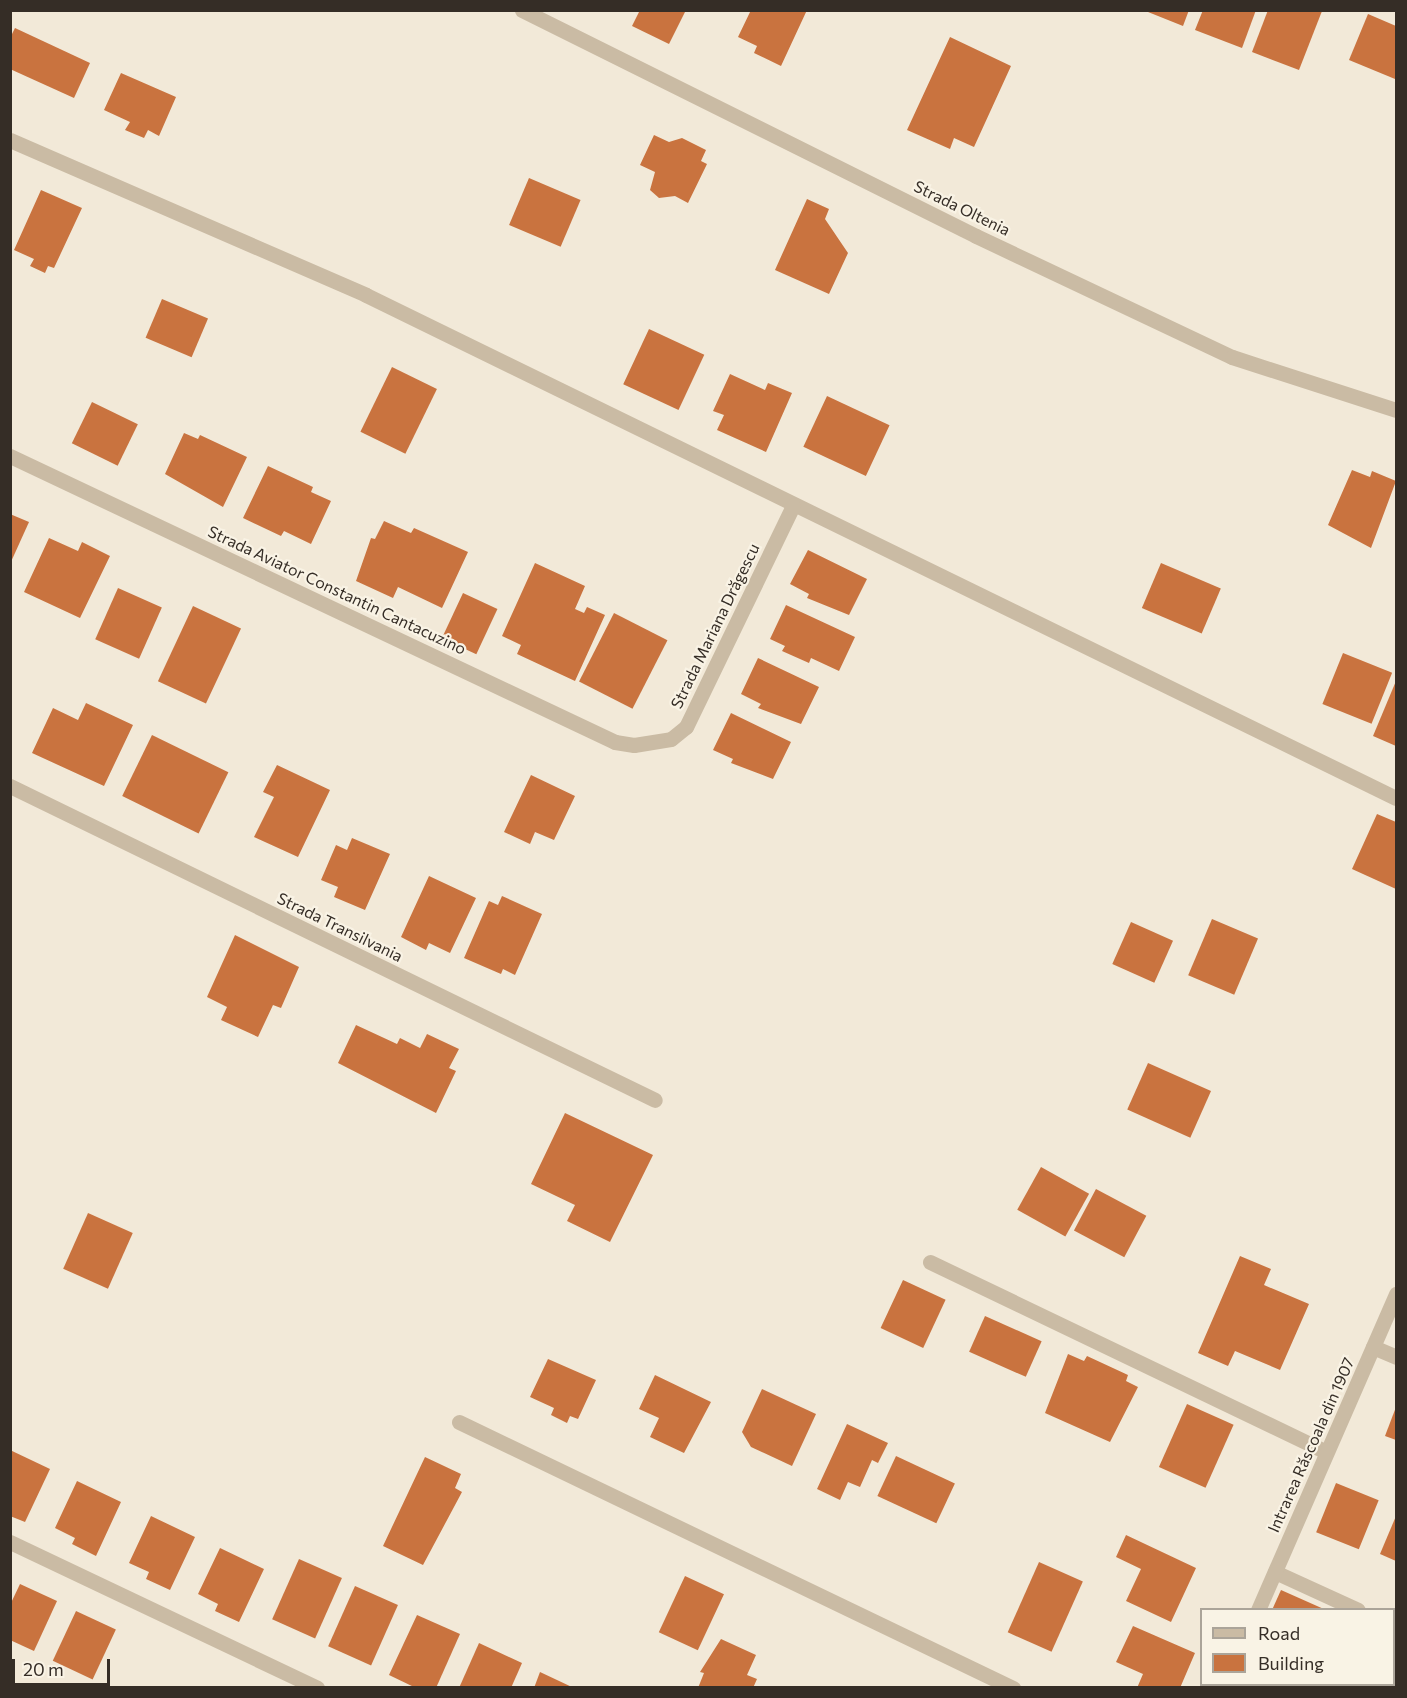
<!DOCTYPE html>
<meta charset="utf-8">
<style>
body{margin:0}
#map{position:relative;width:1407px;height:1698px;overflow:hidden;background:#f2e9d8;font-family:Commissioner,sans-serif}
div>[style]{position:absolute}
.building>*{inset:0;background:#c9733f;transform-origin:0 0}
.minor>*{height:15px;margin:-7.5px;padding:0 7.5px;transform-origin:7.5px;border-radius:7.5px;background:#cabba4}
span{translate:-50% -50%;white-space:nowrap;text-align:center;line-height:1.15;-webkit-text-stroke:4.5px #f9f3e5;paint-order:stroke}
.street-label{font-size:16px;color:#352d26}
.frame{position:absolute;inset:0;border:12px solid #352d26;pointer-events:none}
.legend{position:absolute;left:1200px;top:1608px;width:195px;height:78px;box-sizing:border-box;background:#f9f3e5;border:2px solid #aba499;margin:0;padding:8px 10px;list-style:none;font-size:18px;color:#352d26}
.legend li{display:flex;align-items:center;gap:12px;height:30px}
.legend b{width:30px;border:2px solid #aba499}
.scale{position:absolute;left:12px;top:1659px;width:98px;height:27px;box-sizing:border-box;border:3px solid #352d26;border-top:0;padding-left:8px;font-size:18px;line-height:21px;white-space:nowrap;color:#352d26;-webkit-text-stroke:4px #f9f3e5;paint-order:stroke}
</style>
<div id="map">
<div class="building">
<div style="clip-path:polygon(640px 10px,686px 10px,669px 44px,632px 26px)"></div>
<div style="clip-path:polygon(751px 10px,807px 10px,781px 66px,754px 53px,757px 46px,738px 37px)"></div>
<div style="clip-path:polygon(1143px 10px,1189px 10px,1183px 26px)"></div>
<div style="clip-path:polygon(1203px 10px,1256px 10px,1242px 48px,1195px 30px)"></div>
<div style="clip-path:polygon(1268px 10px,1322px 11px,1299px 70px,1252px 52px)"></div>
<div style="clip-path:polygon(1368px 14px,1396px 26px,1395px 79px,1349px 60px)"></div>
<div style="clip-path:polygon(15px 28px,90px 63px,74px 98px,10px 69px,10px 38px)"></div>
<div style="clip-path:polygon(950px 37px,1011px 66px,974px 147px,954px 138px,950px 149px,907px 130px)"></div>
<div style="clip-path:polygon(121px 73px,176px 97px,159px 136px,148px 130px,144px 138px,125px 130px,130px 122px,104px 110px)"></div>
<div style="clip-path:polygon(654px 135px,669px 142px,682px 138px,706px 150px,701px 161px,707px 164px,688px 203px,675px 196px,659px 198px,650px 190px,655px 172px,640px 165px)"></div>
<div style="left:529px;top:178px;width:56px;height:51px;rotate:23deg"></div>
<div style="clip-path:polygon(41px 190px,82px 208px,54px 268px,48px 266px,45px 273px,30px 266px,34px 259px,14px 250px)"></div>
<div style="clip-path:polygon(807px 199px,829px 209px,825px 219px,848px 253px,829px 294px,775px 270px)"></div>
<div style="left:162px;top:299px;width:50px;height:42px;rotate:23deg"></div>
<div style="left:649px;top:329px;width:61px;height:61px;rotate:25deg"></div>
<div style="left:392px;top:367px;width:50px;height:72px;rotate:26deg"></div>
<div style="clip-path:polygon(730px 374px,765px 390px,768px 383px,792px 393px,766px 452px,717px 430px,724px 415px,713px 411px)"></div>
<div style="left:827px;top:396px;width:69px;height:56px;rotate:25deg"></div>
<div style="left:92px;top:402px;width:51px;height:46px;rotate:26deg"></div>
<div style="clip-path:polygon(184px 433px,198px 439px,200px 435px,247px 457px,223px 507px,165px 474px)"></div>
<div style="clip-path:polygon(268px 466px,313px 487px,311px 492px,331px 501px,311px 544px,284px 531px,281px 536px,243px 518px)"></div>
<div style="clip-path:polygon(1352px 470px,1370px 477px,1372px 471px,1396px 481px,1371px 548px,1328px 525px)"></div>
<div style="clip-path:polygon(10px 514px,29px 522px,10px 564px)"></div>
<div style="clip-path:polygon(384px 521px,411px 533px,414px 528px,468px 552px,442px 608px,398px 587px,393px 598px,356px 581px,371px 538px,375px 539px)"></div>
<div style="clip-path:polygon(49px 538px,78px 551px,82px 542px,110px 556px,80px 618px,24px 592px)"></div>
<div style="clip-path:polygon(808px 550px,867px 579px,849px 615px,807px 598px,809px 594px,790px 584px)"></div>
<div style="clip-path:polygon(535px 563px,585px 586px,575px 609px,584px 613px,587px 607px,605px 615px,575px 681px,517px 654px,521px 645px,502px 636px)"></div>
<div style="left:1161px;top:563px;width:65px;height:49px;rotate:23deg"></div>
<div style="left:118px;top:588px;width:48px;height:56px;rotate:24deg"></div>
<div style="left:463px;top:593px;width:38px;height:50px;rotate:25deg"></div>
<div style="clip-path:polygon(786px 605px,855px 637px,839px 671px,811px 658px,809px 663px,782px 651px,785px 646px,770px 639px)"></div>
<div style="left:193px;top:606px;width:53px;height:83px;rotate:25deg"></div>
<div style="left:614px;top:613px;width:60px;height:77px;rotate:27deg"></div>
<div style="left:1343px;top:653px;width:53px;height:55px;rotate:22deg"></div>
<div style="clip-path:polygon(758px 658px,819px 687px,801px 724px,758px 708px,761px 704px,741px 694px)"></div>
<div style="clip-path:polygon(1396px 681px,1396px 746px,1373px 736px)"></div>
<div style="clip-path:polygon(86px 703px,133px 725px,104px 786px,32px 753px,53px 708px,78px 720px)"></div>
<div style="clip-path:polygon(731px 713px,791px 742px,773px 779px,731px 763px,733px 759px,713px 750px)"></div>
<div style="left:152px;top:735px;width:85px;height:68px;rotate:26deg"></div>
<div style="clip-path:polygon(277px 765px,330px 790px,298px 857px,254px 837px,274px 797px,263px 792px)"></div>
<div style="clip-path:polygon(531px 775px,575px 796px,554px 840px,535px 832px,530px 844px,504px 832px)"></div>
<div style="clip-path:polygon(1377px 814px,1396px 822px,1396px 889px,1352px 869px)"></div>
<div style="clip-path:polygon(352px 838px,390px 854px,365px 910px,334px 897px,338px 887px,321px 880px,336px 845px,347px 850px)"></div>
<div style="clip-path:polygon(429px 876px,476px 898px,450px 953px,429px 943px,426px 950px,401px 937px)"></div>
<div style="clip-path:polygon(502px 896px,542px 914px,515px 975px,503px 969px,501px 974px,464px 958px,489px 901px,498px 905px)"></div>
<div style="left:1212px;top:919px;width:50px;height:61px;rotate:23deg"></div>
<div style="left:1131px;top:922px;width:46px;height:46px;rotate:24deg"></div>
<div style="clip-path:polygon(235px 935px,299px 967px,281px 1008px,273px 1005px,258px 1037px,221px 1020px,227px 1007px,207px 997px)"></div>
<div style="clip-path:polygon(356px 1025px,397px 1044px,400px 1038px,420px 1048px,427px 1034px,459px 1049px,449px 1068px,456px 1071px,436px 1113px,338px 1063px)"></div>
<div style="left:1148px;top:1063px;width:69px;height:51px;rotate:24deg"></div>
<div style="clip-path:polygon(565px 1113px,653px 1155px,610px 1242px,567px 1221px,575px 1205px,531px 1184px)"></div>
<div style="left:1041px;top:1167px;width:55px;height:49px;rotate:29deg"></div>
<div style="left:1096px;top:1189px;width:57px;height:47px;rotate:28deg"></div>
<div style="left:88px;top:1213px;width:49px;height:61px;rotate:24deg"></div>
<div style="clip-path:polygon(1240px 1256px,1271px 1269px,1264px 1285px,1309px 1304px,1280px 1370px,1235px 1351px,1228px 1366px,1198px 1353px)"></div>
<div style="left:903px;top:1280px;width:47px;height:53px;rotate:25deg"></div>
<div style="left:985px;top:1316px;width:62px;height:39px;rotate:24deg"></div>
<div style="clip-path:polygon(1068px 1354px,1084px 1361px,1087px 1356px,1128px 1375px,1126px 1381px,1138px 1387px,1110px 1442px,1045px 1413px)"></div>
<div style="clip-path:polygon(548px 1359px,596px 1380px,578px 1419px,570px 1416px,567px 1423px,551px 1415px,554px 1408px,530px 1397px)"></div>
<div style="clip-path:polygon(655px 1375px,711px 1402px,684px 1453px,650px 1437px,659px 1418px,639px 1409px)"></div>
<div style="clip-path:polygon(762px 1389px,816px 1414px,792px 1466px,751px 1447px,742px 1432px)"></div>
<div style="left:1187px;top:1404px;width:51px;height:69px;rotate:24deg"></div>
<div style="clip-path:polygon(1396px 1407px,1396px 1440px,1385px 1436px)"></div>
<div style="clip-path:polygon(847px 1424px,888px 1443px,878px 1463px,872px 1460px,860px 1487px,848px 1482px,840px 1500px,817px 1489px)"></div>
<div style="clip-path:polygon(10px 1450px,50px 1469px,25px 1522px,10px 1516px)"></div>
<div style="left:896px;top:1456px;width:65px;height:44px;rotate:25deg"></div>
<div style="clip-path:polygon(425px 1457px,461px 1474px,455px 1488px,462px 1492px,423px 1565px,383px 1546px)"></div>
<div style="clip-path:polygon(77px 1481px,121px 1502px,96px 1556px,72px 1544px,75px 1538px,55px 1528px)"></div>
<div style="left:1336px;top:1483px;width:46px;height:53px;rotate:22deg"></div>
<div style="clip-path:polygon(151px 1516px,195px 1537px,170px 1590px,146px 1579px,149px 1572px,129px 1563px)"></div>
<div style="clip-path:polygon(1396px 1516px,1396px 1561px,1380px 1554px)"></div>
<div style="clip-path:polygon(1126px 1535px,1196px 1568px,1171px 1622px,1126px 1601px,1141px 1569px,1116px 1557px)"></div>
<div style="clip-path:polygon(220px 1548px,264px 1569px,239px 1622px,215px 1611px,218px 1604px,198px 1594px)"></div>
<div style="left:299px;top:1559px;width:47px;height:66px;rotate:24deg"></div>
<div style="left:1039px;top:1562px;width:48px;height:77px;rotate:24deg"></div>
<div style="left:685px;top:1576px;width:43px;height:62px;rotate:25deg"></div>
<div style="clip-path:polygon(20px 1584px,57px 1601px,34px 1651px,10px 1640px,10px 1605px)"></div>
<div style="left:355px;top:1586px;width:47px;height:66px;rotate:24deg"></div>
<div style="clip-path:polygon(1281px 1590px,1326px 1610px,1272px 1610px)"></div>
<div style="left:76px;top:1611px;width:44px;height:55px;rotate:25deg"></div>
<div style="clip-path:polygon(417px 1615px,460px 1634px,436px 1688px,416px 1688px,389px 1675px)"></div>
<div style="clip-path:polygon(1133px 1626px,1195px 1653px,1180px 1688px,1137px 1688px,1143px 1674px,1116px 1662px)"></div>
<div style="clip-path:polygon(721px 1639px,756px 1655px,747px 1675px,757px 1679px,753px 1688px,698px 1688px,704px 1673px,700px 1672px)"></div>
<div style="clip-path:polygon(479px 1643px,522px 1663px,511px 1688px,459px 1688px)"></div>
<div style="clip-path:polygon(540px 1672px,574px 1688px,534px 1688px)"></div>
</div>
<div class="minor">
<div style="left:522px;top:10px;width:507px;rotate:26.46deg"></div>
<div style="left:976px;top:236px;width:283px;rotate:25.3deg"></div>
<div style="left:1232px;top:357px;width:172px;rotate:17.9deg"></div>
<div style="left:10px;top:140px;width:388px;rotate:23.5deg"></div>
<div style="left:366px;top:295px;width:1146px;rotate:26.03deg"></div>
<div style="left:10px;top:456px;width:669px;rotate:25.3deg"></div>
<div style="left:615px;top:742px;width:19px;rotate:9deg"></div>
<div style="left:634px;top:745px;width:37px;rotate:-9deg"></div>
<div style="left:671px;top:739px;width:19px;rotate:-39deg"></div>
<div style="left:686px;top:727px;width:246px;rotate:-64.2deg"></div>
<div style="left:10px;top:786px;width:717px;rotate:25.96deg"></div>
<div style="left:930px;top:1262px;width:439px;rotate:25.6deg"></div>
<div style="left:1373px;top:1347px;width:25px;rotate:23deg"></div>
<div style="left:459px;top:1422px;width:615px;rotate:25.65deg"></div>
<div style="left:10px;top:1542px;width:340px;rotate:25.4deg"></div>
<div style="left:1275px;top:1572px;width:91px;rotate:24.6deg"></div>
<div style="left:1258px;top:1610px;width:345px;rotate:-66.4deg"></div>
<div style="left:1394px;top:1626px;width:2px;rotate:27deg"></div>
<div style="left:1224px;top:1688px;width:4px;rotate:-76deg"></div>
</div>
<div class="street-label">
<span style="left:962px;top:208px;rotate:26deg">Strada Oltenia</span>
<span style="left:337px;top:590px;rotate:25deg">Strada Aviator Constantin Cantacuzino</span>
<span style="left:715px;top:626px;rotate:-64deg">Strada Mariana Drăgescu</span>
<span style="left:340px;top:927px;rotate:26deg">Strada Transilvania</span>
<span style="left:1311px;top:1445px;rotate:-66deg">Intrarea Răscoala din 1907</span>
</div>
<div class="frame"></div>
<ul class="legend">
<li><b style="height:8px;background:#cabba4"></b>Road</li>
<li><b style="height:16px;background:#c9733f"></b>Building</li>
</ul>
<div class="scale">20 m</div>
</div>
